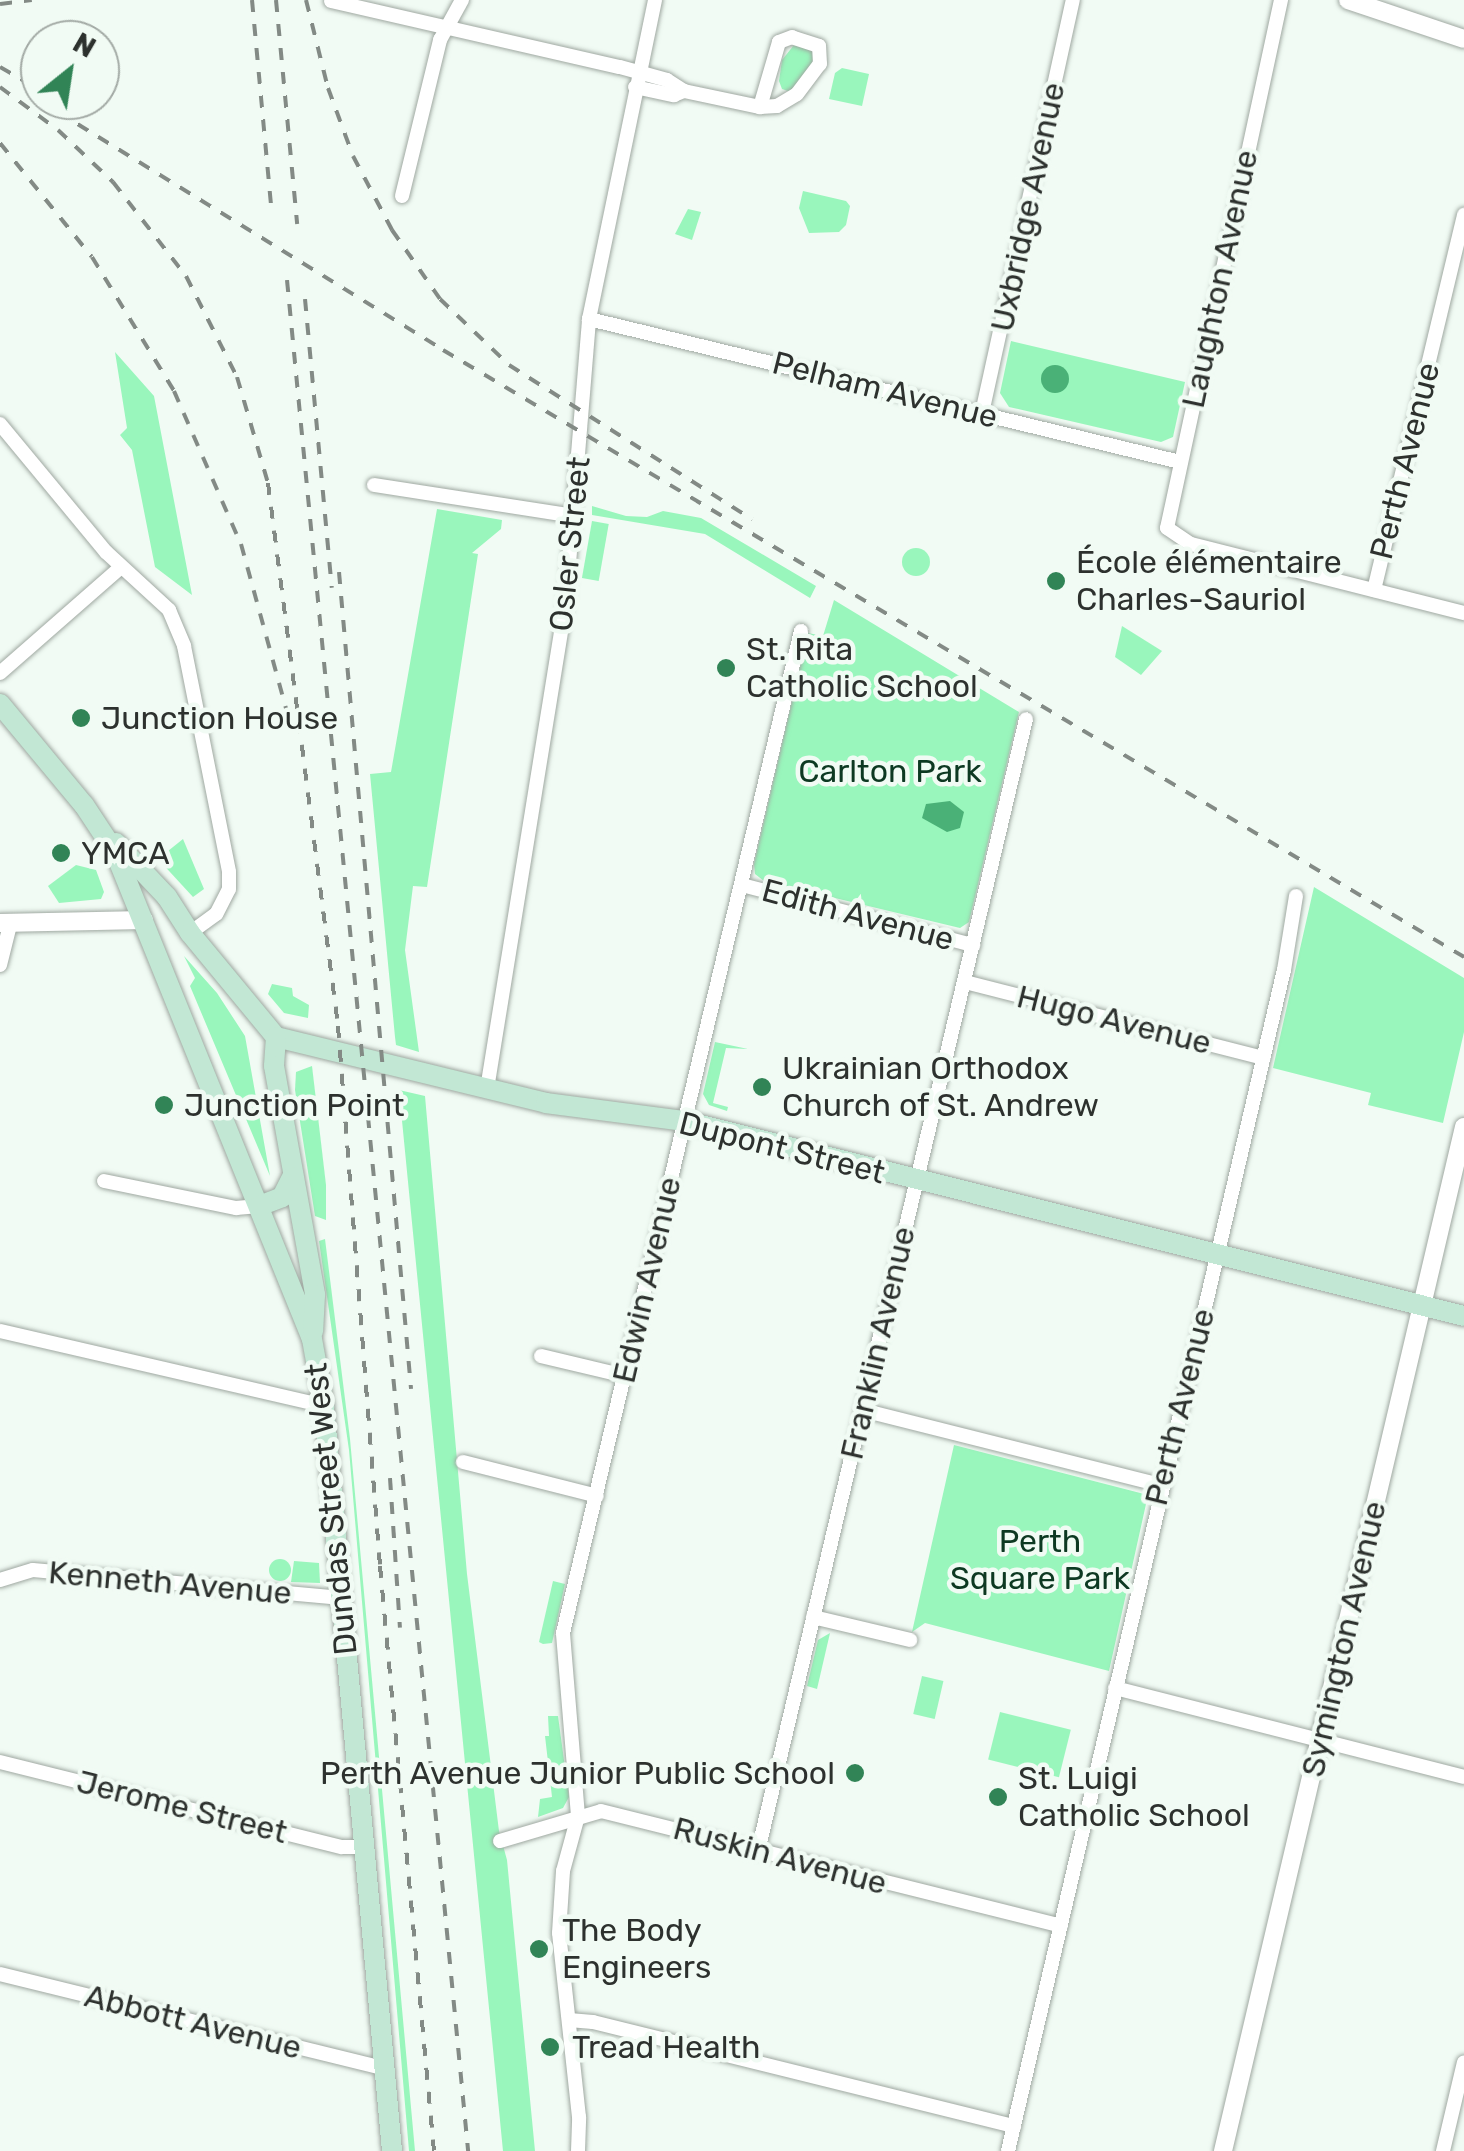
<!DOCTYPE html>
<meta charset="utf-8">
<style>
body{margin:0}
#map{position:relative;width:1464px;height:2151px;overflow:hidden;background:#f1fbf4;font-family:Rubik,sans-serif}
div>[style]{position:absolute}
.green>*{inset:0;background:#99f6bc;transform-origin:0 0}
.round{border-radius:50%}
.water>*{inset:0;background:#4ab177}
.roads{filter:drop-shadow(0 0 2px #9fa8a1) drop-shadow(0 0 2px #9fa8a1)}
.minor>*{height:14px;margin:-7px;padding:0 7px;transform-origin:7px;border-radius:7px;background:#fff}
.tertiary>*{height:18px;margin:-9px;padding:0 9px;transform-origin:9px;border-radius:9px;background:#fff}
.secondary>*{height:20px;margin:-10px;padding:0 10px;transform-origin:10px;border-radius:10px;background:#c2e7d4}
.rail>*{height:4px;margin-top:-2px;transform-origin:0;background:repeating-linear-gradient(90deg,#838a85 0 12px,transparent 0 24px)}
.dots>*{width:28px;height:28px;translate:-50% -50%;box-sizing:border-box;border:5px solid #f1fbf4;border-radius:50%}
span{translate:-50% -50%;white-space:nowrap;text-align:center;line-height:1.15;-webkit-text-stroke:9px #f1fbf4;paint-order:stroke}
.street-label{font-size:32px;color:#2d312e}
.poi-label{font-size:32px;color:#2d312e}
.left{translate:0 -50%;text-align:left}
.right{translate:-100% -50%;text-align:right}
.park-label{font-size:32px;color:#0d3922}
.north{position:absolute;left:20px;top:20px;width:100px;height:100px;box-sizing:border-box;background:#f1fbf4;border:2px solid #a3aaa5;border-radius:50%;rotate:30deg;font-size:28px;font-weight:700;line-height:40px;text-align:center;color:#2d312e}
.north::after{content:'';display:block;margin:auto;width:35px;height:45px;background:#318456;clip-path:polygon(50% 0,100% 100%,50% 72%,0 100%)}
</style>
<div id="map">
<div class="green">
<div style="clip-path:polygon(794px 45px,815px 50px,816px 60px,791px 92px,782px 89px,779px 81px,782px 60px)"></div>
<div style="clip-path:polygon(842px 68px,869px 74px,862px 106px,829px 99px,835px 73px)"></div>
<div style="clip-path:polygon(803px 191px,846px 201px,850px 206px,846px 225px,839px 232px,809px 233px,799px 208px)"></div>
<div style="clip-path:polygon(688px 209px,701px 212px,692px 240px,675px 234px)"></div>
<div style="clip-path:polygon(1011px 341px,1185px 382px,1173px 437px,1161px 442px,1009px 407px,1000px 393px)"></div>
<div style="clip-path:polygon(115px 352px,154px 396px,192px 595px,155px 567px,132px 450px,120px 435px,127px 428px)"></div>
<div style="clip-path:polygon(592px 506px,626px 516px,647px 517px,663px 511px,701px 518px,816px 586px,810px 598px,705px 534px,592px 515px)"></div>
<div style="clip-path:polygon(437px 509px,502px 520px,501px 529px,472px 553px,478px 554px,427px 887px,413px 886px,405px 950px,419px 1052px,396px 1045px,395px 1037px,370px 774px,391px 772px)"></div>
<div style="left:592px;top:521px;width:17px;height:58px;rotate:10deg"></div>
<div class="round" style="left:902px;top:548px;width:28px;height:28px"></div>
<div style="clip-path:polygon(834px 600px,1019px 712px,969px 922px,960px 928px,764px 881px,755px 874px,754px 864px,808px 633px,823px 636px)"></div>
<div style="clip-path:polygon(1122px 626px,1162px 651px,1141px 675px,1115px 657px)"></div>
<div style="clip-path:polygon(183px 839px,204px 889px,193px 897px,158px 859px)"></div>
<div style="clip-path:polygon(76px 865px,96px 870px,104px 892px,101px 899px,59px 903px,48px 886px)"></div>
<div style="clip-path:polygon(1314px 887px,1464px 978px,1464px 1032px,1443px 1123px,1368px 1105px,1371px 1093px,1273px 1068px)"></div>
<div style="clip-path:polygon(184px 956px,217px 993px,245px 1036px,270px 1176px,190px 986px,195px 978px)"></div>
<div style="clip-path:polygon(272px 984px,292px 988px,293px 996px,309px 1005px,308px 1018px,284px 1013px,268px 994px)"></div>
<div style="clip-path:polygon(715px 1042px,748px 1049px,726px 1048px,713px 1103px,728px 1107px,727px 1111px,709px 1105px,703px 1094px)"></div>
<div style="clip-path:polygon(312px 1066px,326px 1185px,326px 1220px,315px 1216px,295px 1090px,296px 1072px)"></div>
<div style="clip-path:polygon(399px 1090px,425px 1096px,467px 1574px,499px 1831px,507px 1860px,535px 2151px,503px 2151px)"></div>
<div style="clip-path:polygon(325px 1239px,350px 1439px,415px 2151px,409px 2151px,349px 1450px,319px 1241px)"></div>
<div style="clip-path:polygon(954px 1445px,1148px 1495px,1109px 1671px,925px 1623px,912px 1632px)"></div>
<div class="round" style="left:269px;top:1559px;width:22px;height:22px"></div>
<div style="clip-path:polygon(294px 1561px,319px 1563px,320px 1583px,291px 1582px)"></div>
<div style="clip-path:polygon(553px 1581px,565px 1584px,552px 1643px,543px 1644px,539px 1642px)"></div>
<div style="clip-path:polygon(830px 1633px,817px 1689px,807px 1686px,818px 1640px)"></div>
<div style="left:922px;top:1676px;width:22px;height:39px;rotate:13deg"></div>
<div style="left:1000px;top:1712px;width:73px;height:49px;rotate:14deg"></div>
<div style="clip-path:polygon(548px 1716px,558px 1716px,569px 1797px,563px 1808px,538px 1817px,540px 1799px,552px 1797px,545px 1736px,549px 1736px)"></div>
</div>
<div class="water">
<div class="round" style="left:1041px;top:365px;width:28px;height:28px"></div>
<div style="clip-path:polygon(950px 801px,964px 812px,960px 828px,947px 832px,922px 818px,926px 804px)"></div>
</div>
<div class="roads">
<div class="minor">
<div style="left:1281px;top:0;width:540px;rotate:102.18deg"></div>
<div style="left:1167px;top:528px;width:29px;rotate:34deg"></div>
<div style="left:1191px;top:544px;width:282px;rotate:14.2deg"></div>
<div style="left:331px;top:1px;width:296px;rotate:12.9deg"></div>
<div style="left:620px;top:67px;width:49px;rotate:15.5deg"></div>
<div style="left:667px;top:80px;width:20px;rotate:33deg"></div>
<div style="left:684px;top:91px;width:78px;rotate:11.9deg"></div>
<div style="left:760px;top:107px;width:17px;rotate:-3deg"></div>
<div style="left:777px;top:106px;width:23px;rotate:-31deg"></div>
<div style="left:797px;top:94px;width:38px;rotate:-53deg"></div>
<div style="left:820px;top:64px;width:18px;rotate:-93deg"></div>
<div style="left:819px;top:46px;width:28px;rotate:-162deg"></div>
<div style="left:792px;top:37px;width:14px;rotate:159deg"></div>
<div style="left:779px;top:42px;width:68px;rotate:106.3deg"></div>
<div style="left:635px;top:87px;width:40px;rotate:12deg"></div>
<div style="left:674px;top:95px;width:11px;rotate:-22deg"></div>
<div style="left:402px;top:196px;width:161px;rotate:-76.3deg"></div>
<div style="left:440px;top:40px;width:46px;rotate:-61.2deg"></div>
<div style="left:589px;top:319px;width:608px;rotate:13.6deg"></div>
<div style="left:982px;top:413px;width:423px;rotate:-77.6deg"></div>
<div style="left:0;top:424px;width:166px;rotate:50.4deg"></div>
<div style="left:106px;top:552px;width:86px;rotate:42.6deg"></div>
<div style="left:169px;top:610px;width:39px;rotate:67deg"></div>
<div style="left:184px;top:646px;width:230px;rotate:78.7deg"></div>
<div style="left:229px;top:872px;width:17px;rotate:90deg"></div>
<div style="left:229px;top:889px;width:28px;rotate:117deg"></div>
<div style="left:216px;top:914px;width:32px;rotate:144deg"></div>
<div style="left:374px;top:485px;width:202px;rotate:8.8deg"></div>
<div style="left:1374px;top:590px;width:386px;rotate:-76.5deg"></div>
<div style="left:0;top:673px;width:159px;rotate:-41.2deg"></div>
<div style="left:742px;top:885px;width:239px;rotate:14.6deg"></div>
<div style="left:0;top:965px;width:41px;rotate:-76deg"></div>
<div style="left:965px;top:982px;width:308px;rotate:14.3deg"></div>
<div style="left:487px;top:1089px;width:495px;rotate:-80.8deg"></div>
<div style="left:566px;top:600px;width:282px;rotate:-85.3deg"></div>
<div style="left:589px;top:319px;width:326px;rotate:-78.3deg"></div>
<div style="left:104px;top:1181px;width:135px;rotate:11.6deg"></div>
<div style="left:236px;top:1208px;width:23px;rotate:-5deg"></div>
<div style="left:0;top:1331px;width:333px;rotate:13deg"></div>
<div style="left:541px;top:1356px;width:86px;rotate:13.4deg"></div>
<div style="left:862px;top:1410px;width:308px;rotate:14.1deg"></div>
<div style="left:463px;top:1462px;width:138px;rotate:14.2deg"></div>
<div style="left:0;top:1580px;width:34px;rotate:-17deg"></div>
<div style="left:33px;top:1570px;width:310px;rotate:5.2deg"></div>
<div style="left:813px;top:1617px;width:100px;rotate:13.3deg"></div>
<div style="left:1115px;top:1688px;width:360px;rotate:14.3deg"></div>
<div style="left:0;top:1762px;width:352px;rotate:14deg"></div>
<div style="left:342px;top:1847px;width:23px"></div>
<div style="left:500px;top:1841px;width:105px;rotate:-16.5deg"></div>
<div style="left:601px;top:1811px;width:474px;rotate:14deg"></div>
<div style="left:758px;top:1851px;width:1163px;rotate:-76.68deg"></div>
<div style="left:0;top:1974px;width:398px;rotate:13.8deg"></div>
<div style="left:569px;top:2020px;width:24px;rotate:5deg"></div>
<div style="left:593px;top:2022px;width:434px;rotate:13.9deg"></div>
<div style="left:578px;top:2151px;width:34px;rotate:-88deg"></div>
<div style="left:579px;top:2117px;width:185px;rotate:-96.2deg"></div>
<div style="left:559px;top:1933px;width:62px;rotate:-86.3deg"></div>
<div style="left:563px;top:1871px;width:57px;rotate:-74.7deg"></div>
<div style="left:578px;top:1816px;width:184px;rotate:-94.7deg"></div>
<div style="left:563px;top:1633px;width:1030px;rotate:-76.64deg"></div>
<div style="left:1008px;top:2151px;width:1213px;rotate:-76.85deg"></div>
<div style="left:1284px;top:970px;width:75px;rotate:-80.8deg"></div>
<div style="left:1443px;top:2151px;width:91px;rotate:-76.7deg"></div>
</div>
<div class="tertiary">
<div style="left:1348px;top:0;width:122px;rotate:18.6deg"></div>
<div style="left:0;top:923px;width:144px;rotate:-1.2deg"></div>
<div style="left:1223px;top:2151px;width:1052px;rotate:-76.76deg"></div>
</div>
<div class="secondary">
<div style="left:0;top:704px;width:131px;rotate:50.3deg"></div>
<div style="left:84px;top:805px;width:56px;rotate:56.6deg"></div>
<div style="left:115px;top:852px;width:525px;rotate:67.98deg"></div>
<div style="left:312px;top:1339px;width:68px;rotate:79.8deg"></div>
<div style="left:324px;top:1406px;width:748px;rotate:84.78deg"></div>
<div style="left:116px;top:843px;width:74px;rotate:46.6deg"></div>
<div style="left:167px;top:897px;width:43px;rotate:57.4deg"></div>
<div style="left:190px;top:933px;width:135px;rotate:50.4deg"></div>
<div style="left:276px;top:1037px;width:278px;rotate:13.7deg"></div>
<div style="left:546px;top:1103px;width:140px;rotate:7.4deg"></div>
<div style="left:685px;top:1121px;width:803px;rotate:14.05deg"></div>
<div style="left:276px;top:1037px;width:29px;rotate:94deg"></div>
<div style="left:274px;top:1066px;width:233px;rotate:79.8deg"></div>
<div style="left:315px;top:1295px;width:36px;rotate:93deg"></div>
<div style="left:259px;top:1206px;width:25px;rotate:-21deg"></div>
<div style="left:282px;top:1197px;width:22px;rotate:-63deg"></div>
</div>
</div>
<div class="rail">
<div style="left:252px;top:0;width:206px;rotate:84.7deg"></div>
<div style="left:276px;top:0;width:225px;rotate:84.6deg"></div>
<div style="left:306px;top:0;width:91px;rotate:76deg"></div>
<div style="left:328px;top:88px;width:72px;rotate:69.8deg"></div>
<div style="left:353px;top:156px;width:84px;rotate:62.2deg"></div>
<div style="left:392px;top:230px;width:84px;rotate:55.2deg"></div>
<div style="left:440px;top:299px;width:95px;rotate:43.7deg"></div>
<div style="left:509px;top:365px;width:288px;rotate:32.4deg"></div>
<div style="left:0;top:4px;width:32px;rotate:-7deg"></div>
<div style="left:0;top:67px;width:46px;rotate:29.9deg"></div>
<div style="left:0;top:87px;width:72px;rotate:36.6deg"></div>
<div style="left:58px;top:130px;width:76px;rotate:43.4deg"></div>
<div style="left:113px;top:182px;width:119px;rotate:52.2deg"></div>
<div style="left:186px;top:276px;width:113px;rotate:63.2deg"></div>
<div style="left:237px;top:377px;width:110px;rotate:73.7deg"></div>
<div style="left:268px;top:483px;width:547px;rotate:82.65deg"></div>
<div style="left:338px;top:1026px;width:542px;rotate:85.55deg"></div>
<div style="left:380px;top:1566px;width:587px;rotate:84.73deg"></div>
<div style="left:37px;top:99px;width:477px;rotate:31.7deg"></div>
<div style="left:443px;top:350px;width:1188px;rotate:30.73deg"></div>
<div style="left:0;top:143px;width:146px;rotate:51.1deg"></div>
<div style="left:92px;top:257px;width:157px;rotate:58.5deg"></div>
<div style="left:174px;top:391px;width:167px;rotate:66.4deg"></div>
<div style="left:241px;top:544px;width:174px;rotate:74.7deg"></div>
<div style="left:287px;top:280px;width:1880px;rotate:84.47deg"></div>
<div style="left:305px;top:299px;width:290px;rotate:84.7deg"></div>
<div style="left:339px;top:572px;width:820px;rotate:84.96deg"></div>
<div style="left:390px;top:1478px;width:150px;rotate:86.2deg"></div>
</div>
<div class="dots">
<div style="left:1056px;top:581px;background:#318456"></div>
<div style="left:726px;top:668px;background:#318456"></div>
<div style="left:81px;top:718px;background:#318456"></div>
<div style="left:61px;top:853px;background:#318456"></div>
<div style="left:762px;top:1087px;background:#318456"></div>
<div style="left:164px;top:1105px;background:#318456"></div>
<div style="left:855px;top:1773px;background:#318456"></div>
<div style="left:998px;top:1797px;background:#318456"></div>
<div style="left:539px;top:1949px;background:#318456"></div>
<div style="left:550px;top:2047px;background:#318456"></div>
</div>
<div class="street-label">
<span style="left:1028px;top:207px;rotate:-78deg">Uxbridge Avenue</span>
<span style="left:1220px;top:279px;rotate:-78deg">Laughton Avenue</span>
<span style="left:885px;top:390px;rotate:14deg">Pelham Avenue</span>
<span style="left:1405px;top:461px;rotate:-76deg">Perth Avenue</span>
<span style="left:570px;top:544px;rotate:-84deg">Osler Street</span>
<span style="left:858px;top:915px;rotate:15deg">Edith Avenue</span>
<span style="left:1114px;top:1020px;rotate:14deg">Hugo Avenue</span>
<span style="left:782px;top:1148px;rotate:14deg">Dupont Street</span>
<span style="left:647px;top:1280px;rotate:-77deg">Edwin Avenue</span>
<span style="left:878px;top:1343px;rotate:-77deg">Franklin Avenue</span>
<span style="left:1180px;top:1407px;rotate:-76deg">Perth Avenue</span>
<span style="left:331px;top:1509px;rotate:-96deg">Dundas Street West</span>
<span style="left:170px;top:1583px;rotate:5deg">Kenneth Avenue</span>
<span style="left:1344px;top:1639px;rotate:-77deg">Symington Avenue</span>
<span style="left:182px;top:1807px;rotate:14deg">Jerome Street</span>
<span style="left:780px;top:1856px;rotate:15deg">Ruskin Avenue</span>
<span style="left:193px;top:2022px;rotate:14deg">Abbott Avenue</span>
</div>
<div class="poi-label">
<span class="left" style="left:1076px;top:581px">École élémentaire<br>Charles-Sauriol</span>
<span class="left" style="left:746px;top:668px">St. Rita<br>Catholic School</span>
<span class="left" style="left:101px;top:718px">Junction House</span>
<span class="left" style="left:81px;top:853px">YMCA</span>
<span class="left" style="left:782px;top:1087px">Ukrainian Orthodox<br>Church of St. Andrew</span>
<span class="left" style="left:184px;top:1105px">Junction Point</span>
<span class="right" style="left:835px;top:1773px">Perth Avenue Junior Public School</span>
<span class="left" style="left:1018px;top:1797px">St. Luigi<br>Catholic School</span>
<span class="left" style="left:562px;top:1949px">The Body<br>Engineers</span>
<span class="left" style="left:572px;top:2047px">Tread Health</span>
</div>
<div class="park-label">
<span style="left:890px;top:771px">Carlton Park</span>
<span style="left:1040px;top:1560px">Perth<br>Square Park</span>
</div>
<div class="north">N</div>
</div>
